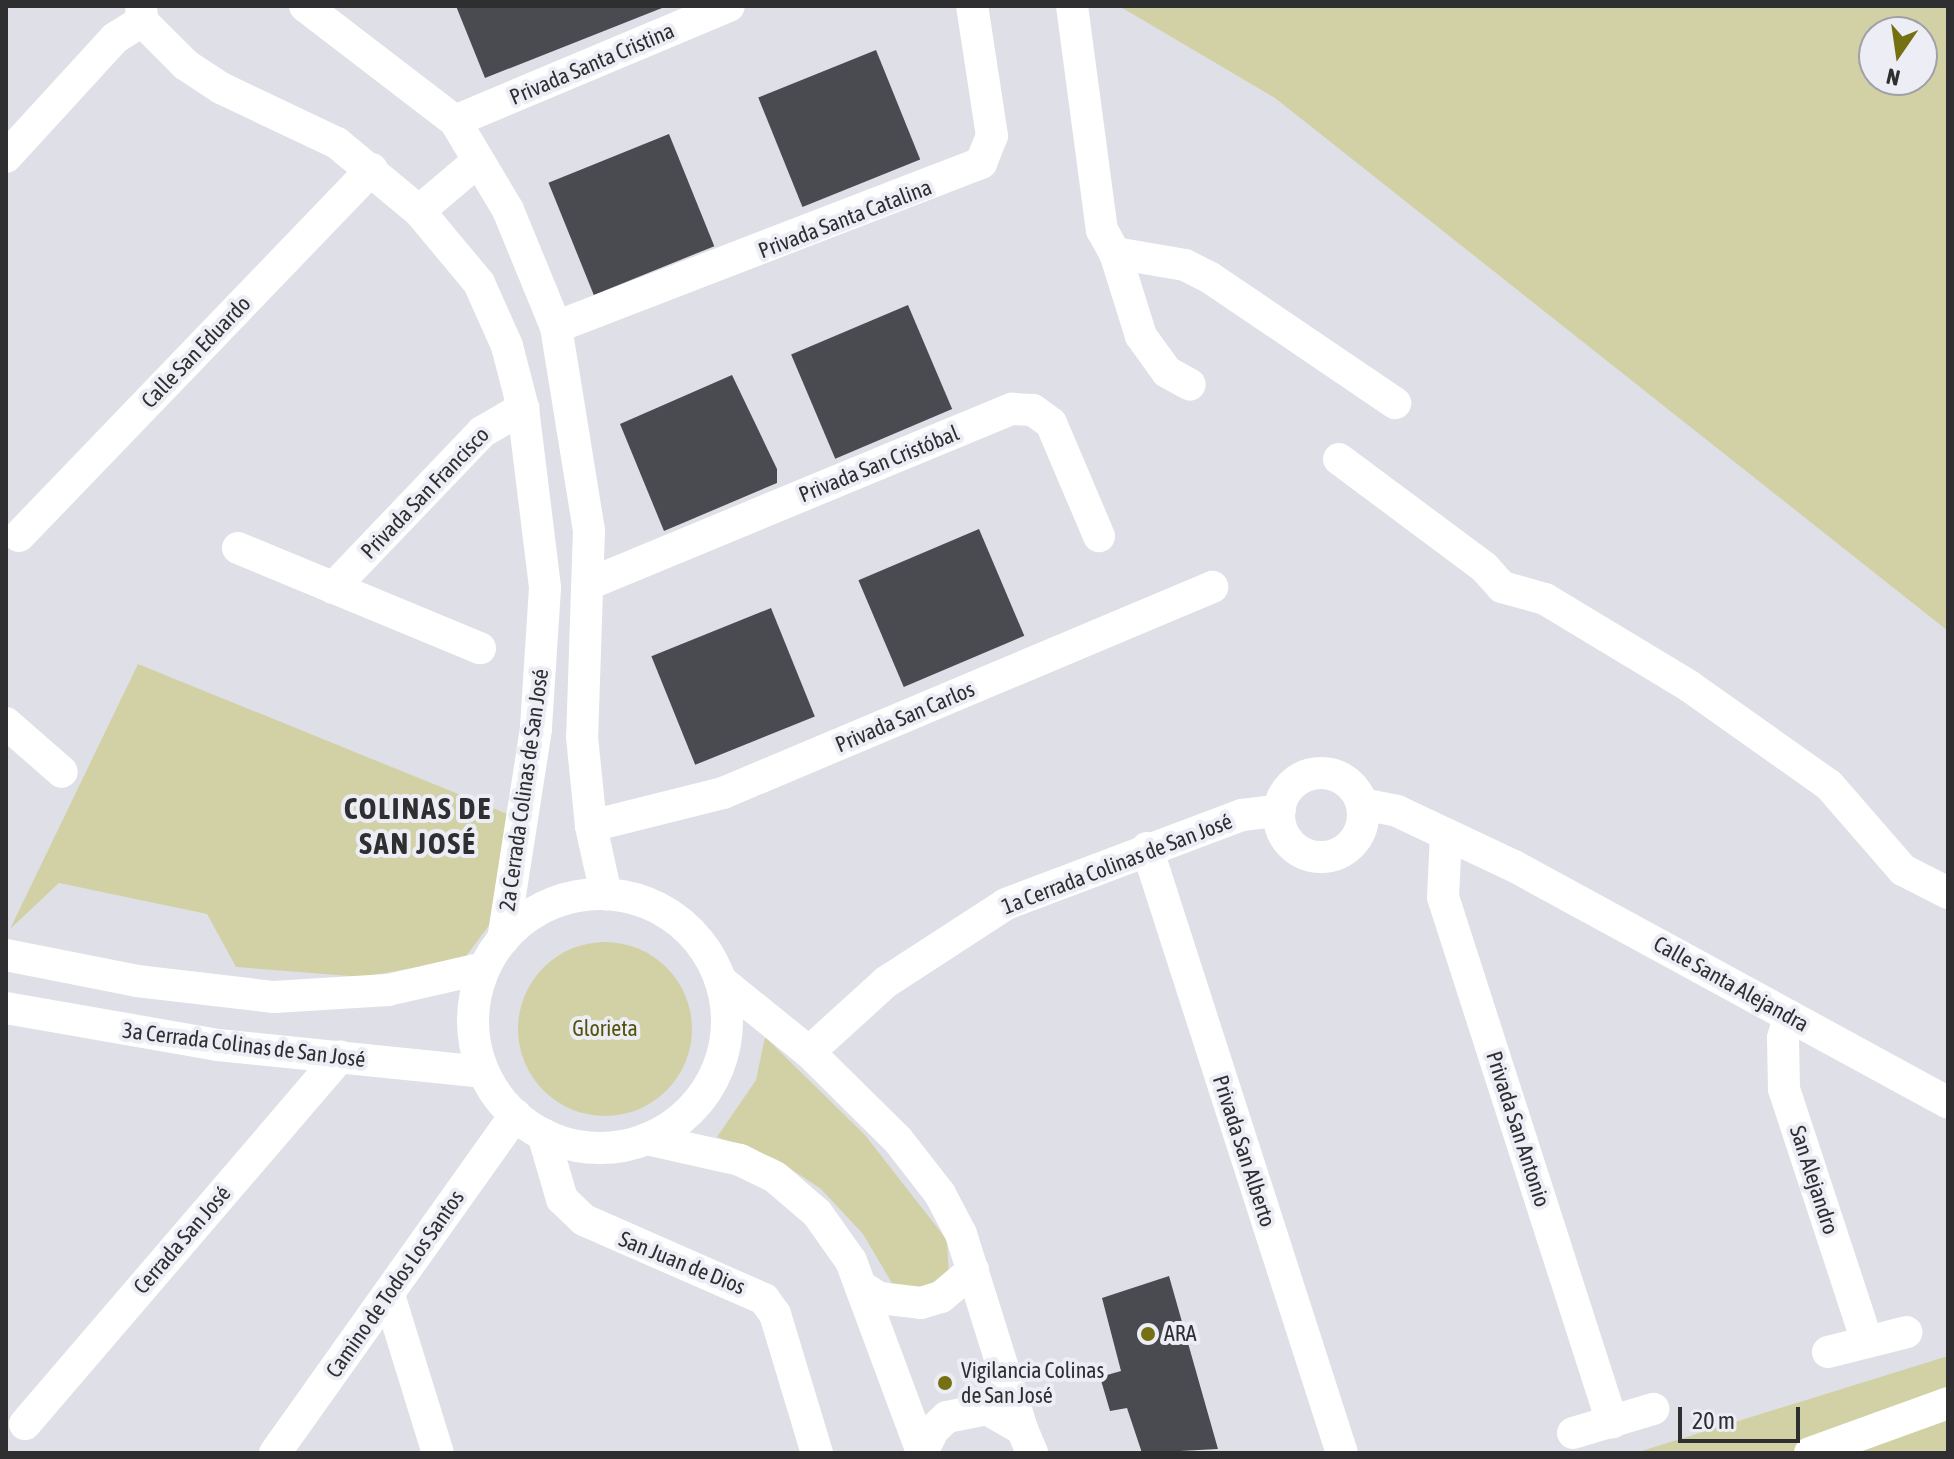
<!DOCTYPE html>
<meta charset="utf-8">
<style>
body{margin:0}
#map{position:relative;width:1954px;height:1459px;overflow:hidden;background:#dfe0e7;font-family:"Asap Condensed",sans-serif}
div>[style]{position:absolute}
.green>*{inset:0;background:#d2d1a6}
.round{border-radius:50%}
.building>*{inset:0;background:#4a4b51;transform-origin:0 0}
.street>*{height:32px;margin:-16px;padding:0 16px;transform-origin:16px;border-radius:16px;background:#fff}
.street>.ring{margin:-16px;padding:0;box-sizing:content-box;background:none;border:32px solid #fff;border-radius:50%}
.dots>*{width:22px;height:22px;translate:-50% -50%;box-sizing:border-box;border:4px solid #ecedf5;border-radius:50%}
span{translate:-50% -50%;white-space:nowrap;text-align:center;line-height:1.15;-webkit-text-stroke:8px #ecedf5;paint-order:stroke}
.street-label{font-size:22px;color:#2f2f32}
.park-label{font-size:22px;color:#55520e}
.poi-label{font-size:22px;color:#2f2f32}
.left{translate:0 -50%;text-align:left}
.district-label{font-size:30px;color:#2f2f32;font-weight:700;letter-spacing:2px}
.frame{position:absolute;inset:0;border:8px solid #2f2f32;pointer-events:none}
.north{position:absolute;left:1858px;top:16px;width:80px;height:80px;box-sizing:border-box;background:#ecedf5;border:2px solid #a0a1a7;border-radius:50%;rotate:193deg;font-size:22px;font-weight:700;line-height:32px;text-align:center;color:#2f2f32}
.north::after{content:'';display:block;margin:auto;width:28px;height:36px;background:#757113;clip-path:polygon(50% 0,100% 100%,50% 72%,0 100%)}
.scale{position:absolute;left:1678px;top:1407px;width:122px;height:36px;box-sizing:border-box;border:4px solid #2f2f32;border-top:0;padding-left:10px;font-size:24px;line-height:28px;white-space:nowrap;color:#2f2f32;-webkit-text-stroke:6px #ecedf5;paint-order:stroke}
</style>
<div id="map">
<div class="green">
<div style="clip-path:polygon(evenodd,1119px 6px,1948px 6px,1948px 631px,1275px 98px,1119px 6px,1874px 32px,1922px 32px,1922px 80px,1874px 80px,1874px 32px)"></div>
<div style="clip-path:polygon(138px 664px,510px 815px,490px 924px,464px 959px,362px 977px,236px 967px,207px 914px,59px 883px,10px 929px)"></div>
<div class="round" style="left:518px;top:942px;width:174px;height:174px"></div>
<div style="clip-path:polygon(765px 1037px,865px 1135px,947px 1240px,949px 1276px,939px 1288px,896px 1290px,863px 1234px,821px 1189px,776px 1159px,717px 1137px,756px 1080px)"></div>
<div style="clip-path:polygon(1948px 1356px,1948px 1453px,1635px 1453px)"></div>
</div>
<div class="building">
<div style="clip-path:polygon(456px 6px,661px 6px,662px 8px,485px 78px)"></div>
<div style="left:876px;top:50px;width:118px;height:127px;rotate:68deg"></div>
<div style="left:669px;top:134px;width:121px;height:130px;rotate:68deg"></div>
<div style="left:908px;top:305px;width:113px;height:127px;rotate:67deg"></div>
<div style="clip-path:polygon(732px 375px,777px 469px,777px 483px,664px 531px,620px 424px)"></div>
<div style="left:979px;top:529px;width:116px;height:131px;rotate:67deg"></div>
<div style="left:771px;top:608px;width:117px;height:129px;rotate:68deg"></div>
<div style="clip-path:polygon(1169px 1276px,1218px 1449px,1142px 1453px,1127px 1408px,1110px 1411px,1100px 1377px,1121px 1371px,1102px 1298px)"></div>
</div>
<div class="street">
<div style="left:141px;top:6px;width:15px;rotate:86deg"></div>
<div style="left:142px;top:21px;width:62px;rotate:45deg"></div>
<div style="left:186px;top:65px;width:42px;rotate:33.3deg"></div>
<div style="left:221px;top:88px;width:128px;rotate:25.4deg"></div>
<div style="left:337px;top:143px;width:107px;rotate:39.7deg"></div>
<div style="left:419px;top:211px;width:94px;rotate:50.2deg"></div>
<div style="left:479px;top:283px;width:69px;rotate:66deg"></div>
<div style="left:507px;top:346px;width:64px;rotate:75.5deg"></div>
<div style="left:523px;top:408px;width:181px;rotate:83deg"></div>
<div style="left:545px;top:588px;width:141px;rotate:93.7deg"></div>
<div style="left:536px;top:729px;width:213px;rotate:98.9deg"></div>
<div style="left:305px;top:6px;width:189px;rotate:37.5deg"></div>
<div style="left:455px;top:121px;width:104px;rotate:59.2deg"></div>
<div style="left:508px;top:210px;width:126px;rotate:67.7deg"></div>
<div style="left:556px;top:327px;width:206px;rotate:80.8deg"></div>
<div style="left:589px;top:530px;width:207px;rotate:91.9deg"></div>
<div style="left:582px;top:737px;width:89px;rotate:84.2deg"></div>
<div style="left:591px;top:826px;width:70px;rotate:77.6deg"></div>
<div style="left:1072px;top:6px;width:226px;rotate:82.4deg"></div>
<div style="left:1102px;top:230px;width:26px;rotate:61deg"></div>
<div style="left:1115px;top:253px;width:87px;rotate:72.6deg"></div>
<div style="left:1141px;top:336px;width:44px;rotate:54.2deg"></div>
<div style="left:1167px;top:372px;width:26px;rotate:29deg"></div>
<div style="left:455px;top:121px;width:297px;rotate:-22.8deg"></div>
<div style="left:6px;top:157px;width:161px;rotate:-47.5deg"></div>
<div style="left:115px;top:38px;width:32px;rotate:-32deg"></div>
<div style="left:419px;top:211px;width:77px;rotate:-40.3deg"></div>
<div style="left:1115px;top:253px;width:71px;rotate:9.7deg"></div>
<div style="left:1185px;top:265px;width:27px;rotate:27deg"></div>
<div style="left:1209px;top:277px;width:225px;rotate:34.1deg"></div>
<div style="left:556px;top:327px;width:456px;rotate:-21.1deg"></div>
<div style="left:981px;top:163px;width:29px;rotate:-68deg"></div>
<div style="left:992px;top:136px;width:132px;rotate:-98.7deg"></div>
<div style="left:1339px;top:459px;width:181px;rotate:36.7deg"></div>
<div style="left:1484px;top:567px;width:27px;rotate:48deg"></div>
<div style="left:1502px;top:587px;width:45px;rotate:15.6deg"></div>
<div style="left:1545px;top:599px;width:168px;rotate:31.1deg"></div>
<div style="left:1689px;top:686px;width:171px;rotate:35.3deg"></div>
<div style="left:1829px;top:785px;width:113px;rotate:49deg"></div>
<div style="left:1903px;top:870px;width:51px;rotate:27.1deg"></div>
<div style="left:19px;top:536px;width:509px;rotate:-46.11deg"></div>
<div style="left:238px;top:548px;width:262px;rotate:22.5deg"></div>
<div style="left:591px;top:583px;width:456px;rotate:-22.5deg"></div>
<div style="left:1012px;top:409px;width:21px;rotate:3deg"></div>
<div style="left:1033px;top:410px;width:22px;rotate:36deg"></div>
<div style="left:1051px;top:423px;width:123px;rotate:67deg"></div>
<div style="left:333px;top:588px;width:216px;rotate:-46.3deg"></div>
<div style="left:482px;top:432px;width:48px;rotate:-30.3deg"></div>
<div style="left:6px;top:723px;width:74px;rotate:41.2deg"></div>
<div class="ring" style="left:1279px;top:773px;width:52px;height:52px"></div>
<div style="left:1362px;top:804px;width:36px;rotate:11deg"></div>
<div style="left:1397px;top:811px;width:129px;rotate:25.2deg"></div>
<div style="left:1514px;top:866px;width:494px;rotate:28.6deg"></div>
<div style="left:591px;top:826px;width:136px;rotate:-14deg"></div>
<div style="left:723px;top:793px;width:531px;rotate:-22.84deg"></div>
<div style="left:1446px;top:834px;width:63px;rotate:92.7deg"></div>
<div style="left:1443px;top:897px;width:552px;rotate:72.16deg"></div>
<div style="left:1147px;top:848px;width:636px;rotate:72.14deg"></div>
<div class="ring" style="left:473px;top:894px;width:222px;height:222px"></div>
<div style="left:6px;top:955px;width:134px;rotate:11.2deg"></div>
<div style="left:137px;top:981px;width:138px;rotate:6.7deg"></div>
<div style="left:274px;top:997px;width:114px;rotate:-3.5deg"></div>
<div style="left:388px;top:990px;width:98px;rotate:-12.9deg"></div>
<div style="left:721px;top:981px;width:113px;rotate:38.9deg"></div>
<div style="left:809px;top:1052px;width:125px;rotate:44.7deg"></div>
<div style="left:898px;top:1140px;width:68px;rotate:52.1deg"></div>
<div style="left:940px;top:1194px;width:45px;rotate:62.3deg"></div>
<div style="left:961px;top:1234px;width:204px;rotate:72.6deg"></div>
<div style="left:6px;top:1008px;width:215px;rotate:9.9deg"></div>
<div style="left:218px;top:1045px;width:266px;rotate:5.8deg"></div>
<div style="left:1789px;top:1016px;width:23px;rotate:105deg"></div>
<div style="left:1783px;top:1038px;width:51px;rotate:88.9deg"></div>
<div style="left:1784px;top:1089px;width:266px;rotate:71.8deg"></div>
<div style="left:809px;top:1052px;width:104px;rotate:-42.3deg"></div>
<div style="left:886px;top:982px;width:143px;rotate:-33deg"></div>
<div style="left:1006px;top:904px;width:252px;rotate:-20.7deg"></div>
<div style="left:1242px;top:815px;width:38px;rotate:-7deg"></div>
<div style="left:543px;top:1134px;width:68px;rotate:73.7deg"></div>
<div style="left:562px;top:1199px;width:30px;rotate:44deg"></div>
<div style="left:584px;top:1220px;width:197px;rotate:23.7deg"></div>
<div style="left:764px;top:1299px;width:19px;rotate:54deg"></div>
<div style="left:775px;top:1314px;width:145px;rotate:73.2deg"></div>
<div style="left:646px;top:1139px;width:96px;rotate:12.6deg"></div>
<div style="left:740px;top:1160px;width:39px;rotate:26deg"></div>
<div style="left:775px;top:1177px;width:55px;rotate:40.6deg"></div>
<div style="left:817px;top:1213px;width:59px;rotate:54.7deg"></div>
<div style="left:851px;top:1261px;width:201px;rotate:69.6deg"></div>
<div style="left:862px;top:1287px;width:20px;rotate:33deg"></div>
<div style="left:879px;top:1298px;width:42px;rotate:6.8deg"></div>
<div style="left:921px;top:1303px;width:21px;rotate:-17deg"></div>
<div style="left:941px;top:1297px;width:42px;rotate:-40.2deg"></div>
<div style="left:389px;top:1295px;width:165px;rotate:72.8deg"></div>
<div style="left:1828px;top:1352px;width:81px;rotate:-14.2deg"></div>
<div style="left:25px;top:1424px;width:484px;rotate:-49.4deg"></div>
<div style="left:1573px;top:1433px;width:84px;rotate:-16.7deg"></div>
<div style="left:275px;top:1453px;width:415px;rotate:-54.6deg"></div>
<div style="left:922px;top:1453px;width:25px;rotate:-64deg"></div>
<div style="left:933px;top:1430px;width:19px;rotate:-43deg"></div>
<div style="left:947px;top:1417px;width:41px;rotate:-11.3deg"></div>
<div style="left:987px;top:1409px;width:40px;rotate:29.7deg"></div>
<div style="left:1022px;top:1429px;width:26px;rotate:67deg"></div>
<div style="left:1810px;top:1453px;width:147px;rotate:-19.9deg"></div>
</div>
<div class="dots">
<div style="left:1148px;top:1334px;background:#757113"></div>
<div style="left:945px;top:1383px;background:#757113"></div>
</div>
<div class="street-label">
<span style="left:592px;top:64px;rotate:-23deg">Privada Santa Cristina</span>
<span style="left:845px;top:219px;rotate:-21deg">Privada Santa Catalina</span>
<span style="left:196px;top:352px;rotate:-46deg">Calle San Eduardo</span>
<span style="left:879px;top:464px;rotate:-22deg">Privada San Cristóbal</span>
<span style="left:425px;top:493px;rotate:-46deg">Privada San Francisco</span>
<span style="left:905px;top:717px;rotate:-23deg">Privada San Carlos</span>
<span style="left:524px;top:790px;rotate:-82deg">2a Cerrada Colinas de San José</span>
<span style="left:1117px;top:864px;rotate:-21deg">1a Cerrada Colinas de San José</span>
<span style="left:1731px;top:984px;rotate:29deg">Calle Santa Alejandra</span>
<span style="left:244px;top:1045px;rotate:7deg">3a Cerrada Colinas de San José</span>
<span style="left:1518px;top:1129px;rotate:72deg">Privada San Antonio</span>
<span style="left:1244px;top:1151px;rotate:72deg">Privada San Alberto</span>
<span style="left:1814px;top:1180px;rotate:72deg">San Alejandro</span>
<span style="left:182px;top:1240px;rotate:-49deg">Cerrada San José</span>
<span style="left:682px;top:1263px;rotate:22deg">San Juan de Dios</span>
<span style="left:395px;top:1284px;rotate:-55deg">Camino de Todos Los Santos</span>
</div>
<div class="park-label">
<span style="left:605px;top:1029px">Glorieta</span>
</div>
<div class="poi-label">
<span class="left" style="left:1164px;top:1334px">ARA</span>
<span class="left" style="left:961px;top:1383px">Vigilancia Colinas<br>de San José</span>
</div>
<div class="district-label">
<span style="left:418px;top:825px">COLINAS DE<br>SAN JOSÉ</span>
</div>
<div class="frame"></div>
<div class="north">N</div>
<div class="scale">20 m</div>
</div>
